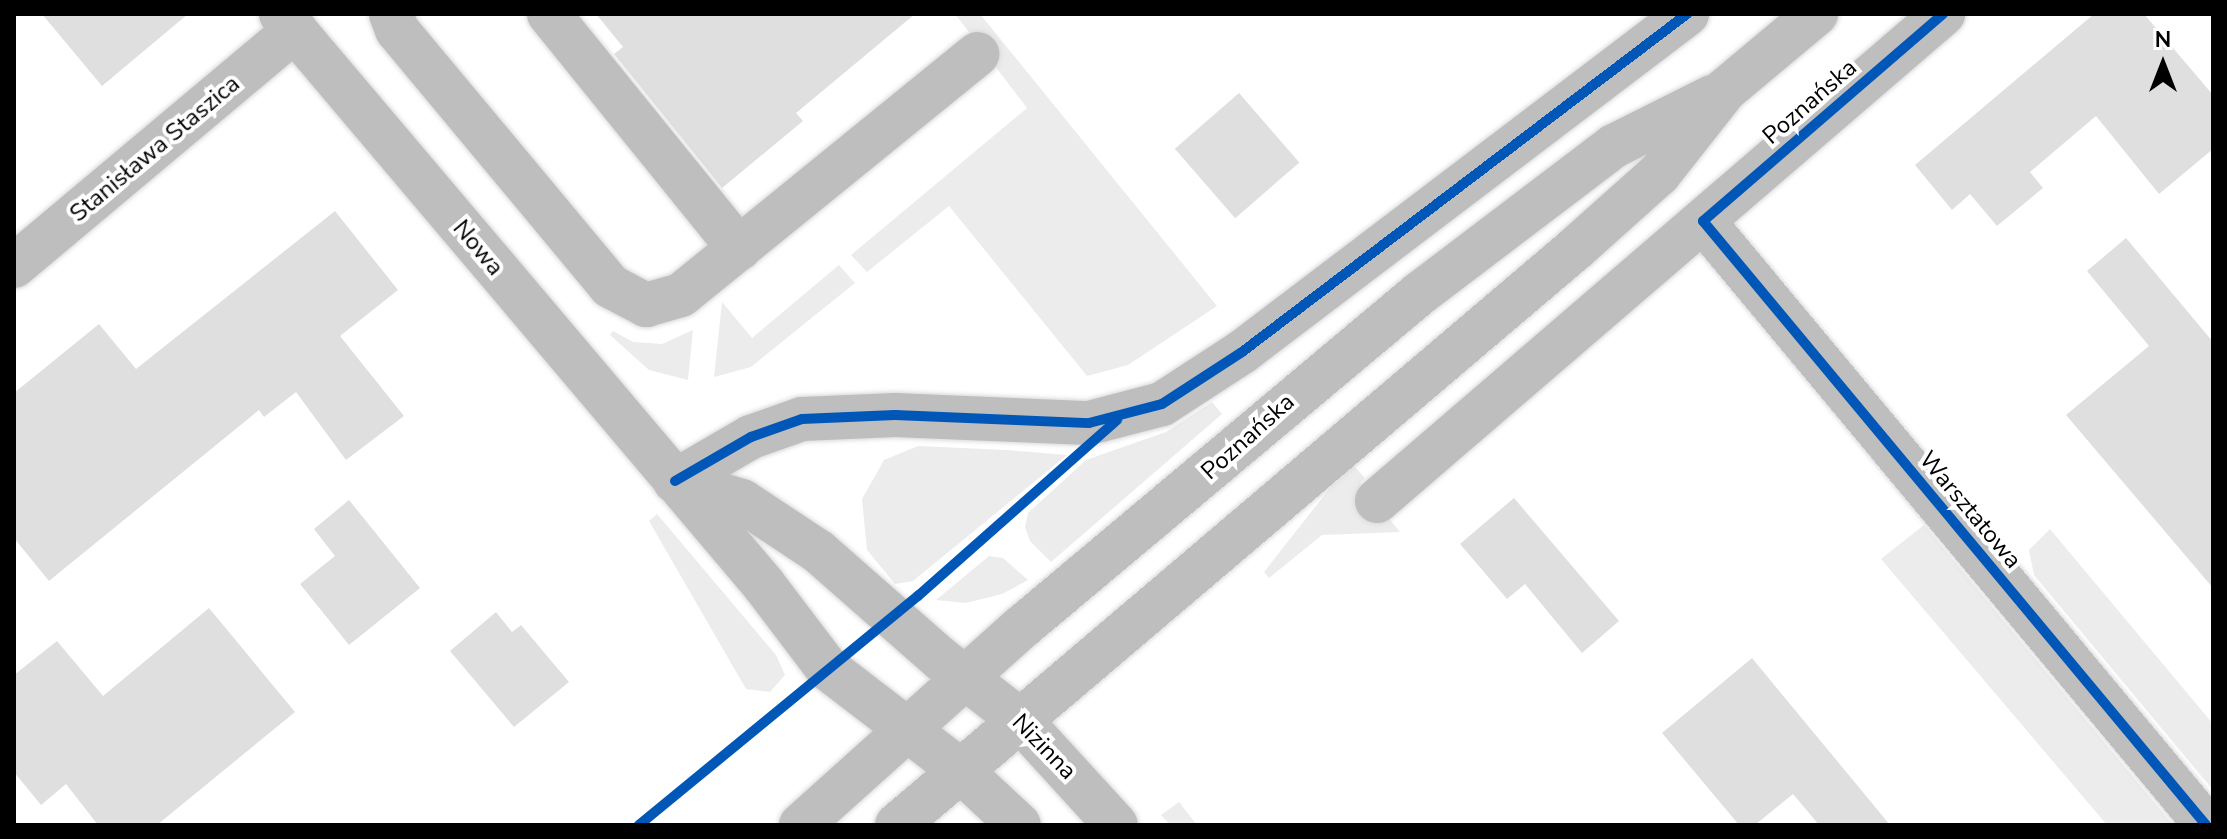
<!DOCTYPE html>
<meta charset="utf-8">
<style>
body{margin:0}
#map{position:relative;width:2227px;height:839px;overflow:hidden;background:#fff;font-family:"Nunito Sans",sans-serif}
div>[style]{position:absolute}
.green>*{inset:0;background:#ececec}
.building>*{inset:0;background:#dfdfdf;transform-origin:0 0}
.roads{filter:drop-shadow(0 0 2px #dbdbdb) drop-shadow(0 0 2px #dbdbdb)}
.minor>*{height:44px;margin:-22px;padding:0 22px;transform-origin:22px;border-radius:22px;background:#bebebe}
.major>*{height:44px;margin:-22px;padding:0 22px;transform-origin:22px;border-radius:22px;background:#bebebe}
.cycleway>*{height:10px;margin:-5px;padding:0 5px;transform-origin:5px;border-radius:5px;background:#0057b8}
span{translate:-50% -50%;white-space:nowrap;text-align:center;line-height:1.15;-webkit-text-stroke:8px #fff;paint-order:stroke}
.street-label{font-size:24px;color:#000}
.frame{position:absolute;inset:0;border:16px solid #000;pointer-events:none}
.north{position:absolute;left:2123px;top:24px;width:80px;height:80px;-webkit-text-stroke:6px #fff;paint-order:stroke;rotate:0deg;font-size:22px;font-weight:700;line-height:32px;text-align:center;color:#000}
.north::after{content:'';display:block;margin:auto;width:28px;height:36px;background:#000;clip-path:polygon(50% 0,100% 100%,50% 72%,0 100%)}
</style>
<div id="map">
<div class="green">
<div style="clip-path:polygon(955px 14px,980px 14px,1217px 306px,1128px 365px,1087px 376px,949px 206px,867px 272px,851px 255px,1027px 108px)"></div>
<div style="clip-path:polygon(839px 265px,855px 283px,751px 367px,714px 377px,722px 302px,752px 338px)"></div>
<div style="clip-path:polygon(693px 330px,688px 380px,649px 370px,610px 335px,613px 331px,633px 342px,662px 344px)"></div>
<div style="clip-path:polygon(1212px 402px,1222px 414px,1051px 562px,1030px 541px,1025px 527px,1028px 513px,1086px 460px,1166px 432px)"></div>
<div style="clip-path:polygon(918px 446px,1007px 450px,1067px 455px,913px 581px,895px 584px,867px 550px,862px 499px,884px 460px)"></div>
<div style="clip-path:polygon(1354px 466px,1365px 478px,1360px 483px,1400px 532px,1322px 535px,1269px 578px,1264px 572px,1330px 488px)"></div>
<div style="clip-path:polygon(657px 514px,776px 655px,785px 675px,770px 692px,746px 689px,649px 521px)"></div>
<div style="clip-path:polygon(1924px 525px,2173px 825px,2107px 825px,1881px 559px)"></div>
<div style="clip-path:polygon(2050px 529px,2213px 724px,2213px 790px,2034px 575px,2029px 550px)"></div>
<div style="clip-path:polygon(989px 556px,1003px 558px,1028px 580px,1002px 594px,966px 603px,936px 600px)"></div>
<div style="clip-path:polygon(1179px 802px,1197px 825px,1170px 825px,1161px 815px)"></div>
</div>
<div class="building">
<div style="clip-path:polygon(42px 14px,188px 14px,102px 86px)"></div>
<div style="clip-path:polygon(596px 14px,915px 14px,796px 113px,803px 121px,722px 188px,614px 54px,623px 47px)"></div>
<div style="clip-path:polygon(2094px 14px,2144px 14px,2213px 95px,2213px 149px,2159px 194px,2096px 116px,2030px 172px,2043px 188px,1997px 226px,1970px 194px,1952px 210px,1915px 165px)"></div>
<div style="left:1239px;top:93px;width:92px;height:85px;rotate:49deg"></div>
<div style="clip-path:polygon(335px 211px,398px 290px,340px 336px,404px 416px,346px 460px,296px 392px,264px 417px,259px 410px,49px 581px,14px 538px,14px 393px,99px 324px,136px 369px)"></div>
<div style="clip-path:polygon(2126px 238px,2213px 342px,2213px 588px,2066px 415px,2149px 346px,2087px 271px)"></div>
<div style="clip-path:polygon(1514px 498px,1619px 621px,1582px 653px,1525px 584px,1507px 599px,1460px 544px)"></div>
<div style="clip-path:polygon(349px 500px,420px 588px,349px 645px,300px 584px,335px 556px,314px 529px)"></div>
<div style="clip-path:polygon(209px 608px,295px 712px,157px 825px,98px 825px,66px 784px,41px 805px,14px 772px,14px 675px,57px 641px,103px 696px)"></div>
<div style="clip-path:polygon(496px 612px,512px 632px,521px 625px,569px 682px,514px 727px,450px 651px)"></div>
<div style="clip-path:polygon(1752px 658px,1890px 825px,1819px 825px,1793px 794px,1755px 825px,1739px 825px,1662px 733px)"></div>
</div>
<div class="roads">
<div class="minor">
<div style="left:281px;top:14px;width:748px;rotate:49.77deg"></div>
<div style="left:764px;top:585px;width:104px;rotate:52.8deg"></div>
<div style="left:827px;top:668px;width:169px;rotate:37.5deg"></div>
<div style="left:961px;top:771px;width:79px;rotate:43deg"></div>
<div style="left:391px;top:14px;width:17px;rotate:69deg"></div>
<div style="left:397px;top:30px;width:333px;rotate:50.2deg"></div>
<div style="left:610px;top:286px;width:41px;rotate:27.8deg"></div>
<div style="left:646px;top:305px;width:36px;rotate:-16deg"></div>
<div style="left:681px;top:295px;width:382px;rotate:-39.1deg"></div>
<div style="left:549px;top:14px;width:302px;rotate:51deg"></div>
<div style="left:1703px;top:221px;width:786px;rotate:50.21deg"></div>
<div style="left:14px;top:266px;width:367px;rotate:-40deg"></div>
<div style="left:675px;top:481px;width:88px;rotate:-30.1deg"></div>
<div style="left:751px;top:437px;width:54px;rotate:-19.4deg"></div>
<div style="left:802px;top:419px;width:93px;rotate:-2.5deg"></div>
<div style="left:895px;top:415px;width:194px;rotate:2.4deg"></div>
<div style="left:1089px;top:423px;width:75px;rotate:-14.6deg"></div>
<div style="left:1162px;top:404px;width:95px;rotate:-33deg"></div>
<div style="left:1242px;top:352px;width:559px;rotate:-37.22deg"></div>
<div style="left:675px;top:481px;width:70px;rotate:16.6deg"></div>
<div style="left:742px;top:501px;width:92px;rotate:33.5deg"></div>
<div style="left:819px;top:552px;width:162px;rotate:41.3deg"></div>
<div style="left:941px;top:659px;width:100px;rotate:37.7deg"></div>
<div style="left:1020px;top:720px;width:142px;rotate:47.6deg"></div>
<div style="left:1377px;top:501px;width:747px;rotate:-40.71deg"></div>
</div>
<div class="major">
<div style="left:801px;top:825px;width:298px;rotate:-41.9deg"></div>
<div style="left:1023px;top:626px;width:517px;rotate:-39.98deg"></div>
<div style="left:1419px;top:294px;width:245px;rotate:-37.2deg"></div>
<div style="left:1614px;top:146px;width:110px;rotate:-26.6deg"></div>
<div style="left:897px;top:825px;width:890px;rotate:-40.35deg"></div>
<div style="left:1575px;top:249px;width:113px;rotate:-41.8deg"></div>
<div style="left:1659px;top:174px;width:107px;rotate:-51.8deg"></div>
<div style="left:1725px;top:90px;width:119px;rotate:-39.9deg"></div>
</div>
</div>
<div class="cycleway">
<div style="left:1943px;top:14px;width:317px;rotate:139.2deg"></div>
<div style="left:1703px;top:221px;width:786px;rotate:50.21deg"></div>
<div style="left:675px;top:481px;width:88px;rotate:-30.1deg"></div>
<div style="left:751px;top:437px;width:54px;rotate:-19.4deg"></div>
<div style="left:802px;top:419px;width:93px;rotate:-2.5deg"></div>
<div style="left:895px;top:415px;width:194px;rotate:2.4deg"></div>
<div style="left:1089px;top:423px;width:75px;rotate:-14.6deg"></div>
<div style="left:1162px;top:404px;width:95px;rotate:-33deg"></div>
<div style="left:1242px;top:352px;width:559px;rotate:-37.22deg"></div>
<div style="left:639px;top:825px;width:361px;rotate:-39.4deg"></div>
<div style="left:918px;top:596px;width:266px;rotate:-41.5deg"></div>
</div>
<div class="street-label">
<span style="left:1810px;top:102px;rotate:-41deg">Poznańska</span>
<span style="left:155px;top:149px;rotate:-40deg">Stanisława Staszica</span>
<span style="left:478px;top:248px;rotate:50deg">Nowa</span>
<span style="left:1248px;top:437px;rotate:-42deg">Poznańska</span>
<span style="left:1970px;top:510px;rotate:50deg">Warsztatowa</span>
<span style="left:1044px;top:747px;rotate:46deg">Nizinna</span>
</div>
<div class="frame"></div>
<div class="north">N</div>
</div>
